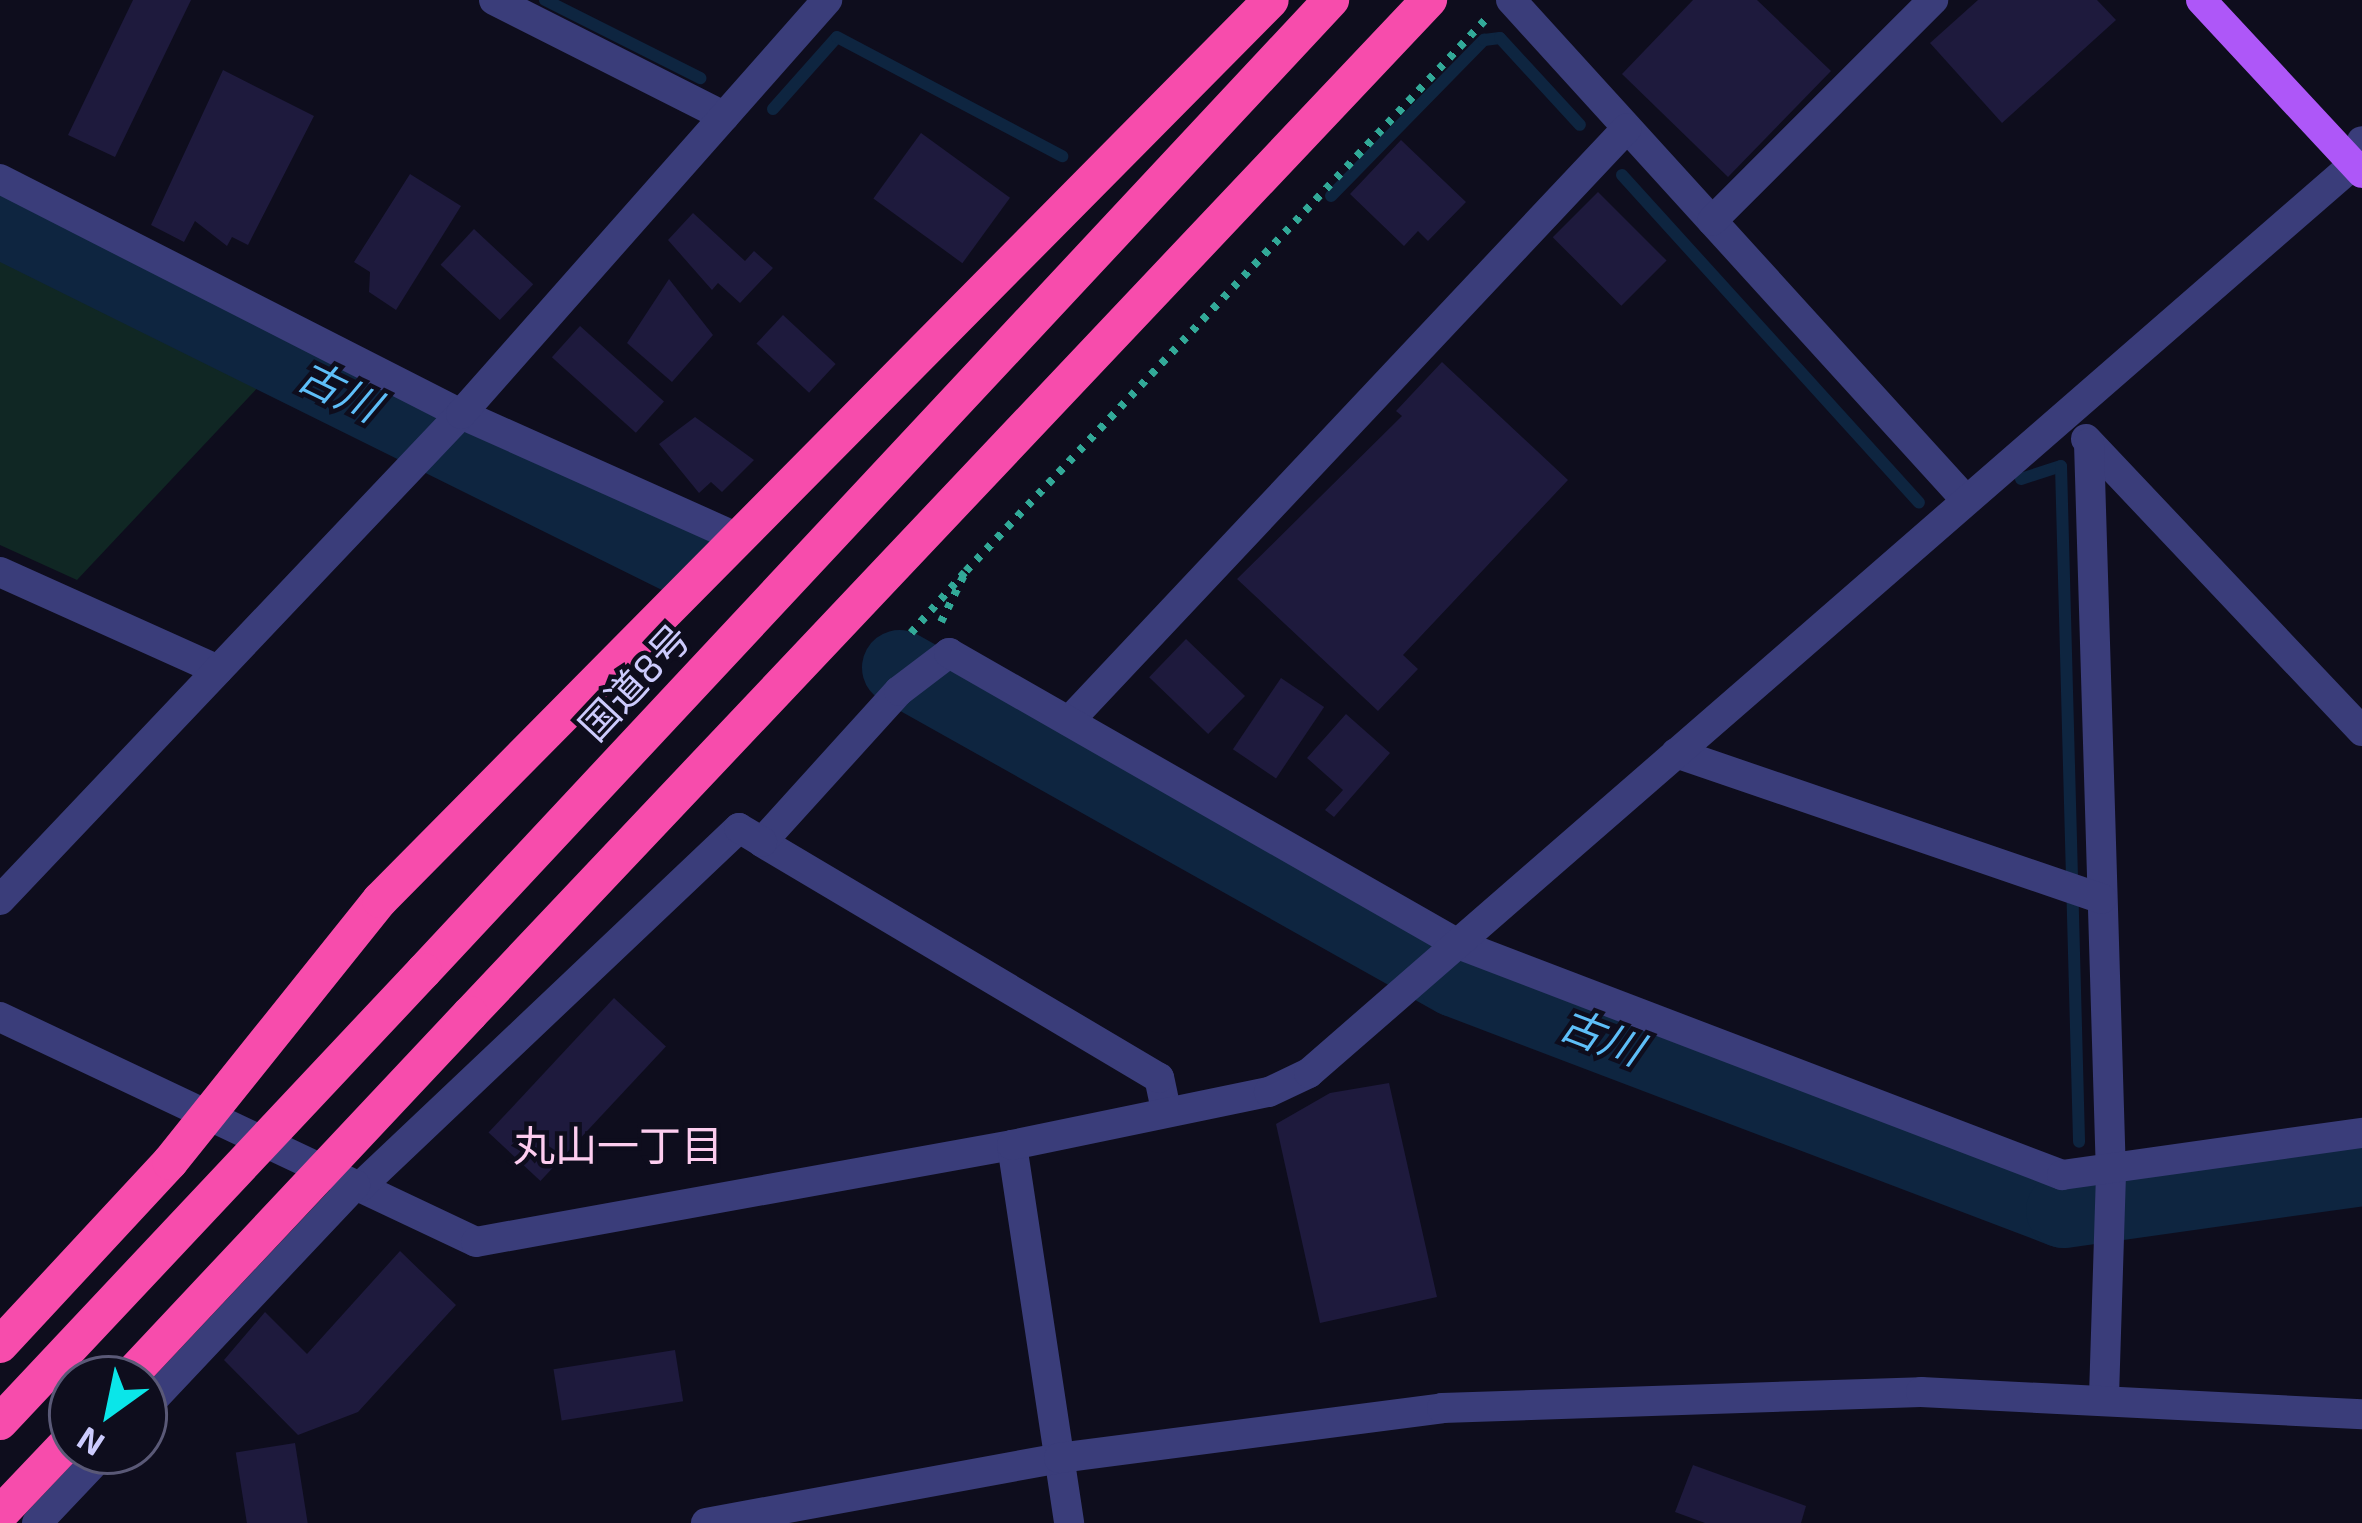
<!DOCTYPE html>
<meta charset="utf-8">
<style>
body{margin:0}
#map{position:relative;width:2362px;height:1523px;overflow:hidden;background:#0e0d1d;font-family:"Exo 2","Noto Sans JP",sans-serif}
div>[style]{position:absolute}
.green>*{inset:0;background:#102724}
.stream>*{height:12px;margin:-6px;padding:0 6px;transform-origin:6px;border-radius:6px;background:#0e2540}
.river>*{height:75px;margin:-37.5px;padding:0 37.5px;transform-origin:37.5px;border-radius:37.5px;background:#0e2540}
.building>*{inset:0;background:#1e1a3d;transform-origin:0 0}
.path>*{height:8px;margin-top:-4px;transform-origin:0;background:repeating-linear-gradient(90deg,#32a998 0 6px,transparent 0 15px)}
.minor>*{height:30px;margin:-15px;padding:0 15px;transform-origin:15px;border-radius:15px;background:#3a3d7a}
.major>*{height:30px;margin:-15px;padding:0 15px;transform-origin:15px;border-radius:15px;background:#ae57f8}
.highway>*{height:36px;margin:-18px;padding:0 18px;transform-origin:18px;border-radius:18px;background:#f74cac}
.highway-bridge>*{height:36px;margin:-18px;padding:0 18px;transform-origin:18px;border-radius:18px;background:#f74cac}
span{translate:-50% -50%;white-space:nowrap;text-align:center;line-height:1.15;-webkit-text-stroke:9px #0e0d1d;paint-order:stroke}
.street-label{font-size:39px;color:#cccbfd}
.water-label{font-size:42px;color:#5ebef8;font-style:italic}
.neighbourhood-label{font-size:42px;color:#fdcdef}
.north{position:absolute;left:48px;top:1355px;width:120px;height:120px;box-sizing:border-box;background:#0e0d1d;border:3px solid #5a5977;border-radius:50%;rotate:213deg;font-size:33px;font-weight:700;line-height:48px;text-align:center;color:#cccbfd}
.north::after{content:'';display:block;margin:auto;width:42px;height:54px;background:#0ae6e9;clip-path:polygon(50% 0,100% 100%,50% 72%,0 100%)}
</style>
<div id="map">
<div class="green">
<div style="clip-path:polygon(0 253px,263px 382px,77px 580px,0 545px)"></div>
</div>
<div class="stream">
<div style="left:545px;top:0;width:174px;rotate:26.7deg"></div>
<div style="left:773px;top:109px;width:96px;rotate:-48.4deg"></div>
<div style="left:837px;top:37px;width:255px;rotate:27.9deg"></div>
<div style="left:1622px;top:175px;width:442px;rotate:47.8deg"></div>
<div style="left:1331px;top:196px;width:219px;rotate:-45.6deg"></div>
<div style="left:1484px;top:40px;width:16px;rotate:-7deg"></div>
<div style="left:1500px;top:38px;width:118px;rotate:47.4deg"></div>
<div style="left:2021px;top:479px;width:42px;rotate:-18deg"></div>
<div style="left:2061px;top:466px;width:676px;rotate:88.47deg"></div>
</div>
<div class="river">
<div style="left:0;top:220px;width:759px;rotate:26.36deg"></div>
<div style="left:899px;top:667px;width:638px;rotate:29.3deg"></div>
<div style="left:1455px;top:979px;width:650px;rotate:20.8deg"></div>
<div style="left:2063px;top:1210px;width:302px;rotate:-8deg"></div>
</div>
<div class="building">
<div style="clip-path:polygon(133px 0,191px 0,115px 157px,68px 135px)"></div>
<div style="clip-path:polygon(1693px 0,1757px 0,1831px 71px,1728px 177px,1622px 74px)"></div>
<div style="clip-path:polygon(1978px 0,2097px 0,2116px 20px,2002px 123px,1930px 43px)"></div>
<div style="clip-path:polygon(223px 70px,314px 116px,248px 245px,232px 237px,227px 246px,195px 221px,184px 242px,151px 225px)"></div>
<div style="left:921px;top:133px;width:110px;height:81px;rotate:36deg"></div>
<div style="clip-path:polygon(1401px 140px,1466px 202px,1428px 241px,1418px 231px,1404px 246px,1350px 194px)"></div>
<div style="clip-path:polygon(410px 174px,461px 206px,396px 310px,369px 292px,370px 272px,354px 262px)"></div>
<div style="left:1598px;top:192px;width:97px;height:64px;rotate:45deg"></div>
<div style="clip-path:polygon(693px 213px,745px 261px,754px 251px,773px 268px,740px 303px,718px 283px,712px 290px,668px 240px)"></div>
<div style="left:474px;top:229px;width:81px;height:49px;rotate:43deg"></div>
<div style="clip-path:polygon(669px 279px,713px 335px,672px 382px,627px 343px)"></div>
<div style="left:783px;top:315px;width:72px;height:39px;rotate:43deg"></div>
<div style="left:580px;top:326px;width:113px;height:42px;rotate:42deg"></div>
<div style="clip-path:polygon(1442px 362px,1568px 480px,1403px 655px,1418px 669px,1378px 711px,1237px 579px,1402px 416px,1396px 411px)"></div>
<div style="clip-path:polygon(695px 417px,754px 460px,722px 492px,711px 482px,699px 493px,659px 444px)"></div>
<div style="left:1186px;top:639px;width:82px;height:53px;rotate:44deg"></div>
<div style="left:1281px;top:678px;width:52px;height:86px;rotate:34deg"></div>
<div style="clip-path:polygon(1346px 714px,1390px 753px,1334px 817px,1325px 810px,1343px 790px,1307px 758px)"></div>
<div style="left:614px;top:998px;width:71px;height:184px;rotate:43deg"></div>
<div style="clip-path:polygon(1389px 1083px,1437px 1297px,1320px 1323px,1276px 1124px,1330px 1093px)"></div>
<div style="clip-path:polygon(400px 1251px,456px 1305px,358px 1412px,298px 1435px,224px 1360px,265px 1312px,307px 1354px)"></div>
<div style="left:675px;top:1350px;width:52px;height:123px;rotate:81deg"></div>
<div style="left:295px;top:1443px;width:81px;height:60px;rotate:81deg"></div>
<div style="clip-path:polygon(1693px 1465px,1806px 1506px,1801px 1523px,1705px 1523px,1675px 1512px)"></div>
</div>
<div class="path">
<div style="left:941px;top:622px;width:57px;rotate:-63.9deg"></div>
<div style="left:966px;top:571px;width:758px;rotate:-46.71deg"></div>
<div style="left:911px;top:633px;width:81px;rotate:-48.5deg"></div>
</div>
<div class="minor">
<div style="left:494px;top:0;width:258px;rotate:26.8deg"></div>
<div style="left:1511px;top:0;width:675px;rotate:47.7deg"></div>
<div style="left:0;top:179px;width:517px;rotate:27.01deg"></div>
<div style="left:461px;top:414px;width:299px;rotate:24.1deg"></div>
<div style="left:1712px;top:221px;width:313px;rotate:-45deg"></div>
<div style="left:2086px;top:439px;width:402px;rotate:46.6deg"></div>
<div style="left:2089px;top:443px;width:731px;rotate:88.28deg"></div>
<div style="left:2111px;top:1174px;width:227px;rotate:91.8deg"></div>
<div style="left:0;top:572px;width:239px;rotate:24.2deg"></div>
<div style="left:1069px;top:721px;width:814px;rotate:-46.74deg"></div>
<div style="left:1676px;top:753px;width:450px;rotate:18.9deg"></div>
<div style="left:0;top:900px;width:670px;rotate:-46.51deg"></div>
<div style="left:461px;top:414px;width:553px;rotate:-48.52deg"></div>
<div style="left:0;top:1017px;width:526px;rotate:25.3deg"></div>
<div style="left:476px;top:1242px;width:545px;rotate:-10.26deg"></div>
<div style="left:1012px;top:1145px;width:382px;rotate:81.4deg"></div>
<div style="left:1166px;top:1110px;width:33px;rotate:-102deg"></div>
<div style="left:1159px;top:1078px;width:462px;rotate:-149.3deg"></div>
<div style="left:762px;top:842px;width:204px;rotate:-47.8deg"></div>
<div style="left:899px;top:691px;width:63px;rotate:-37.2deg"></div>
<div style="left:949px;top:653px;width:586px;rotate:29.76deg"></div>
<div style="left:1458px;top:944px;width:647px;rotate:20.93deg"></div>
<div style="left:2062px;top:1175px;width:303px;rotate:-8deg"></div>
<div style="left:1012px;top:1145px;width:262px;rotate:-11.7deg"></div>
<div style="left:1269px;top:1092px;width:44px;rotate:-25.4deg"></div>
<div style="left:1309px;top:1073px;width:1385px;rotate:-41.02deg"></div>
<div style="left:2354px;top:164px;width:24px;rotate:-71deg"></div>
<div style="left:360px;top:1187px;width:522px;rotate:-43.45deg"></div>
<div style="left:739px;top:828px;width:27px;rotate:31deg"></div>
<div style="left:144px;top:1409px;width:308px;rotate:-46.7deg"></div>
<div style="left:37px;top:1523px;width:99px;rotate:-46.6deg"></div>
<div style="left:706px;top:1523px;width:359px;rotate:-10.4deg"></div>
<div style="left:1059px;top:1458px;width:386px;rotate:-7.4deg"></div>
<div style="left:1442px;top:1408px;width:479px;rotate:-1.9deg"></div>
<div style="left:1921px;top:1392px;width:442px;rotate:2.9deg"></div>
</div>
<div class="major">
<div style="left:2201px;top:0;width:236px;rotate:47.1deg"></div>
</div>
<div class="highway">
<div style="left:424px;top:971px;width:1329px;rotate:-46.95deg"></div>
<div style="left:470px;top:1014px;width:1396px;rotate:-46.6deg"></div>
<div style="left:0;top:1345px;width:250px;rotate:-47.1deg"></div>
<div style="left:170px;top:1162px;width:336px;rotate:-51.3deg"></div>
<div style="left:380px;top:900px;width:1266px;rotate:-45.29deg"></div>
<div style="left:0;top:1514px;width:105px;rotate:-46.5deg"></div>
</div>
<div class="highway-bridge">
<div style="left:127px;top:1379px;width:501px;rotate:-46.78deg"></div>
<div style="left:0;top:1422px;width:619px;rotate:-46.77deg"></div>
</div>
<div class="street-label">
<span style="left:634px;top:682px;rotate:-47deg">国道8号</span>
</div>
<div class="water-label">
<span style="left:340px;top:389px;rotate:26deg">古川</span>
<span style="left:1602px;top:1035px;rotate:21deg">古川</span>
</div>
<div class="neighbourhood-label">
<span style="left:618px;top:1144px">丸山一丁目</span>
</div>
<div class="north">N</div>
</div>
